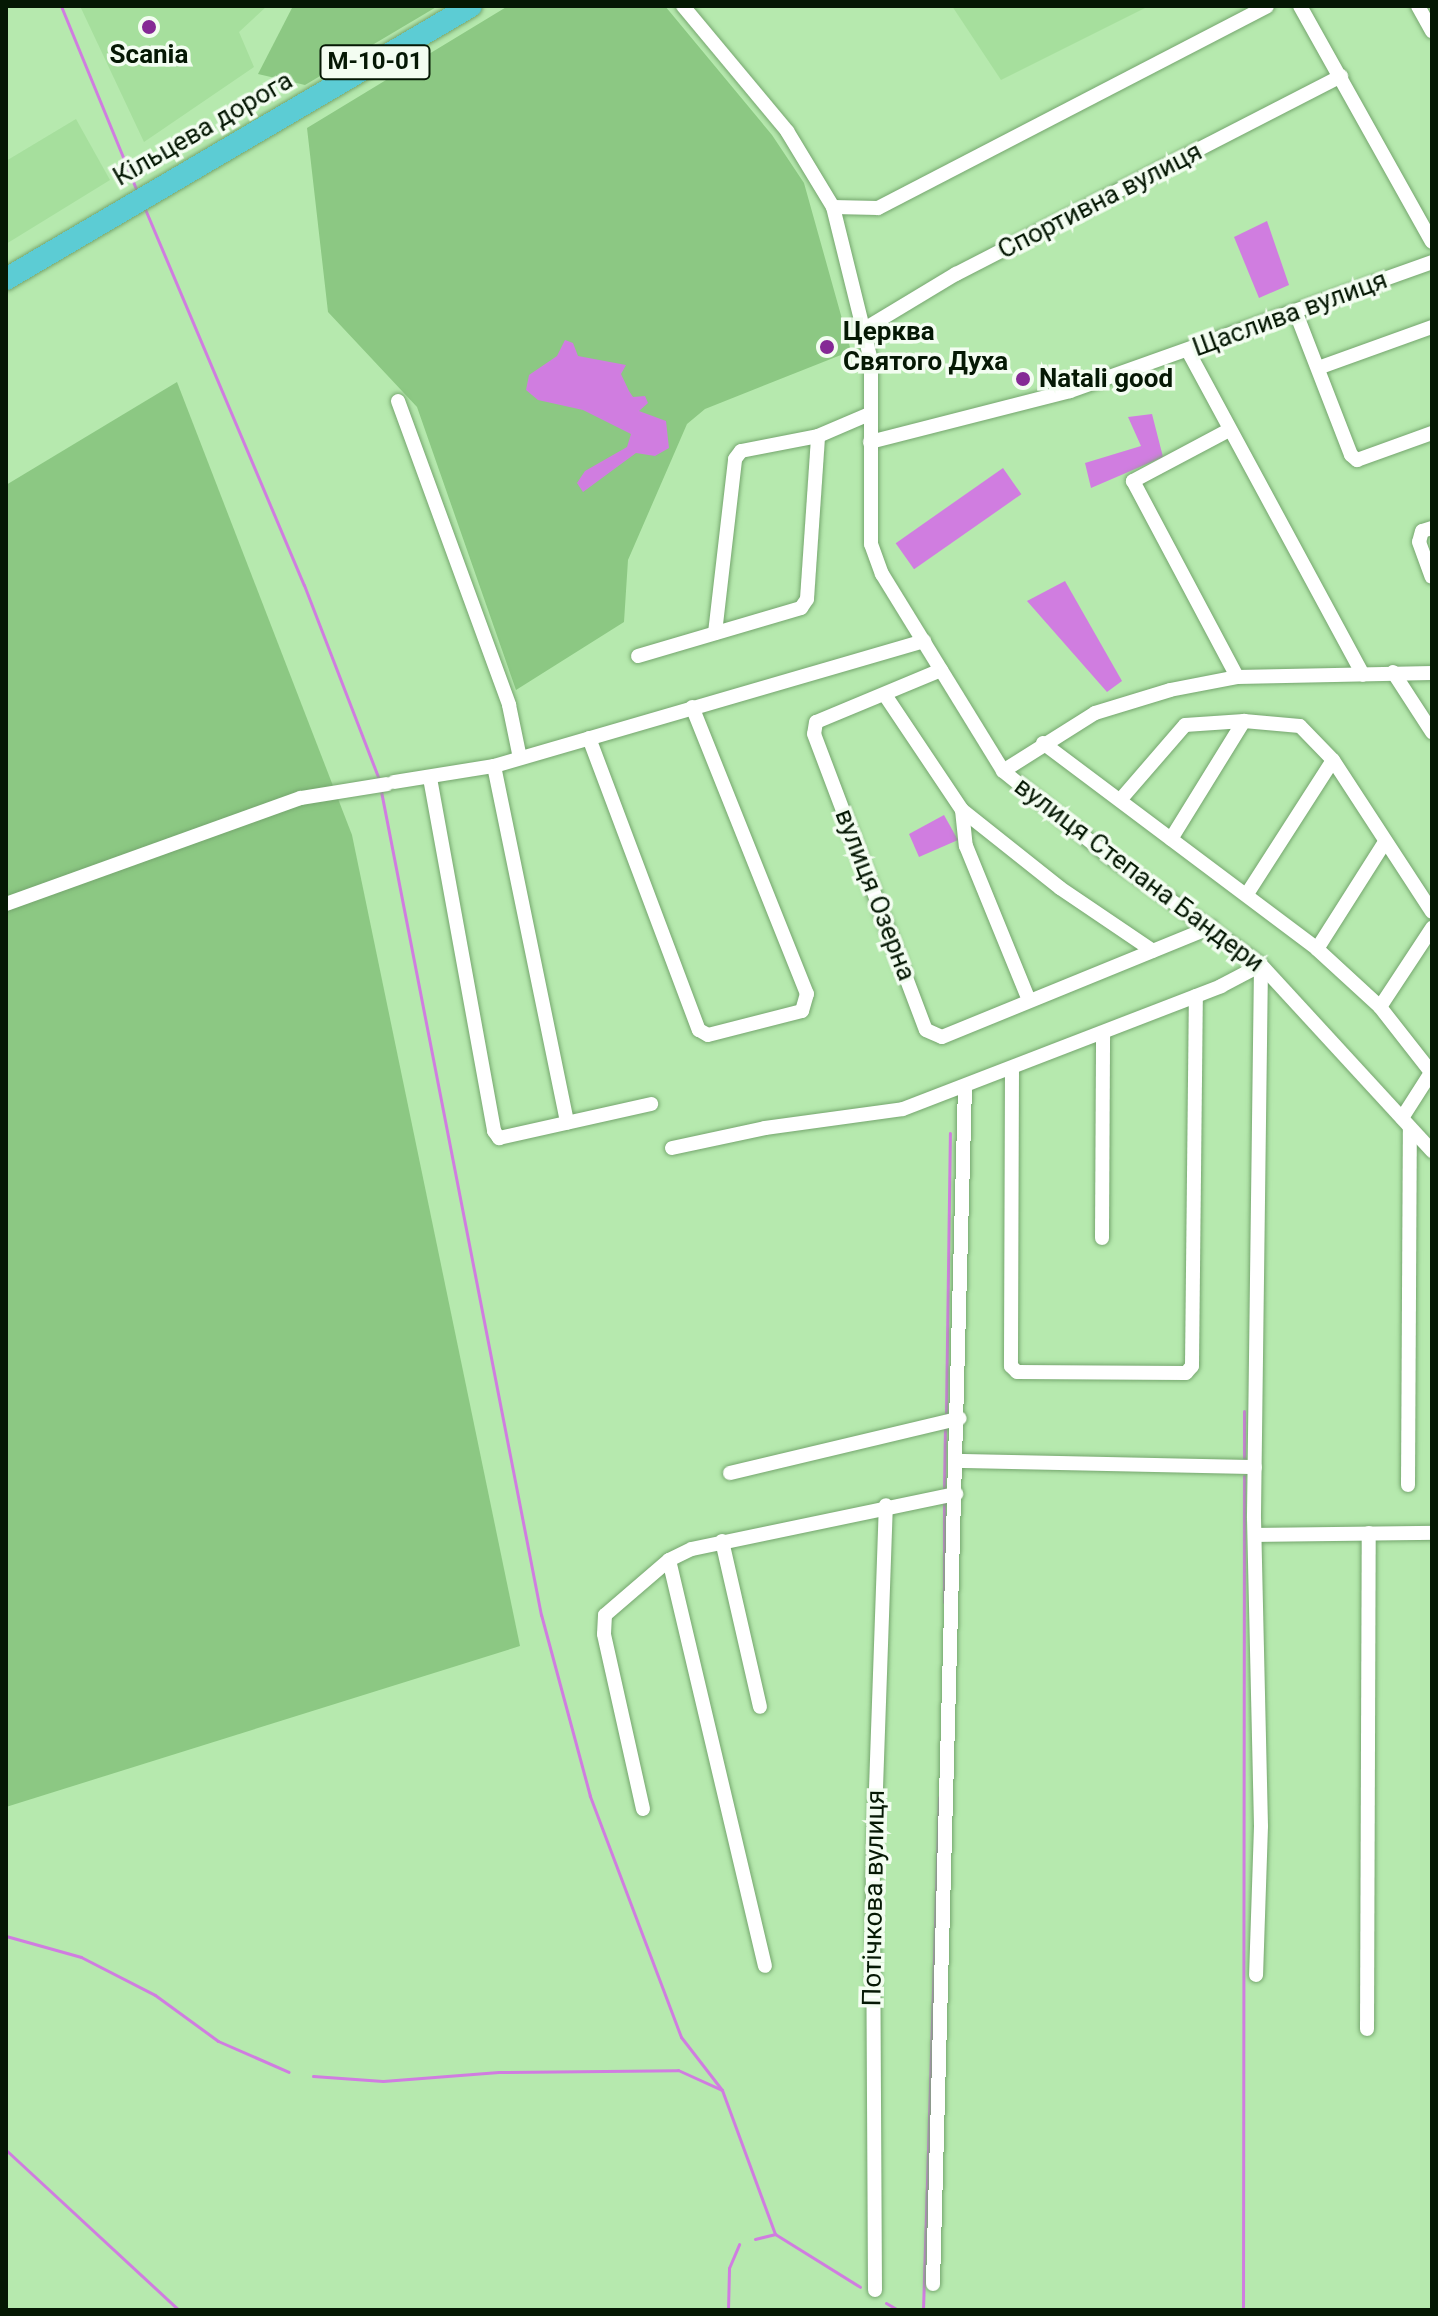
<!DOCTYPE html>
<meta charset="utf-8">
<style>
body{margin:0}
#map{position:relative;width:1438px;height:2316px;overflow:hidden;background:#b6e9ae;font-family:Roboto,sans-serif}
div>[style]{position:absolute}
.built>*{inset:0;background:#a6df9d}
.green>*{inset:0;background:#8cc883}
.water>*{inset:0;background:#d07de0;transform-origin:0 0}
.stream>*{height:3px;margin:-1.5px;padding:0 1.5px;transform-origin:1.5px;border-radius:1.5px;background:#d07de0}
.roads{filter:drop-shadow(0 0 2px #75a66e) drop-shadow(0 0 2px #75a66e)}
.minor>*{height:14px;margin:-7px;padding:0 7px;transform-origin:7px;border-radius:7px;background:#fff}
.highway>*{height:22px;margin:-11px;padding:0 11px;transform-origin:11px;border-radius:11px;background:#5cccd4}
.dots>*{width:22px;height:22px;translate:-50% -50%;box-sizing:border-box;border:4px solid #f3fdf1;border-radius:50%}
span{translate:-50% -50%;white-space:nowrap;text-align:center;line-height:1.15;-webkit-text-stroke:7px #f3fdf1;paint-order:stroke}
.shield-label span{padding:2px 6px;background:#f3fdf1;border:2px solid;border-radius:6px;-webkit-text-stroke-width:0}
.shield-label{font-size:24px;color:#051804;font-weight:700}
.poi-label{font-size:26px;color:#051804;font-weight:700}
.left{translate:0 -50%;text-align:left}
.street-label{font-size:26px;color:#051804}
.frame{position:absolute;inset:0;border:8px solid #051804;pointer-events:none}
</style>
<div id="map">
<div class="built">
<div style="clip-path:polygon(80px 6px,267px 6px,239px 32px,254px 67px,144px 142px)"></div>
<div style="clip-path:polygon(952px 6px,1149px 6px,1001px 80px)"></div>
<div style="clip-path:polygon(76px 119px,110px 180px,6px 244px,6px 161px)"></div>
</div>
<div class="green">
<div style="clip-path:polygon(293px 6px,438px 6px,305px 85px,258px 74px)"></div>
<div style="clip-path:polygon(508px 6px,665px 6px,772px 135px,804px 183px,851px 351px,705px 409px,687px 424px,628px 560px,624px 622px,516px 690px,417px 407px,328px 312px,307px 128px)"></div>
<div style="clip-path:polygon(177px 382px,352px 835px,520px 1646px,6px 1807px,6px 485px)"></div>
</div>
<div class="water">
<div style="clip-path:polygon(1267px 221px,1289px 285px,1259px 298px,1234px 237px)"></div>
<div style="clip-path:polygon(565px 340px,573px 343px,578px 356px,626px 365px,621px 374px,629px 391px,633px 397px,645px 396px,648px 403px,639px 411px,666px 421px,669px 448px,655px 456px,636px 453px,583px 492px,577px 483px,585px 471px,627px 447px,631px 434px,583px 410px,538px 400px,526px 390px,529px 375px,557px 356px)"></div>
<div style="clip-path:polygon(1152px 414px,1163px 457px,1091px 488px,1085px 463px,1141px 446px,1128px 417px)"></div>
<div style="left:1003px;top:468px;width:32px;height:131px;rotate:55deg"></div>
<div style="clip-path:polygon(1065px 581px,1122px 681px,1107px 692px,1027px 601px)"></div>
<div style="clip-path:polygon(944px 815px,958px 840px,919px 857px,909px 834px)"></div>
</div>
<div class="stream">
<div style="left:61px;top:6px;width:200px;rotate:67.7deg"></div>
<div style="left:145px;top:209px;width:408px;rotate:67.1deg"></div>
<div style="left:304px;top:585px;width:208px;rotate:68.9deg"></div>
<div style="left:1244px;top:1411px;width:47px;rotate:90deg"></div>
<div style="left:946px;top:1413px;width:280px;rotate:-89.2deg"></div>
<div style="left:944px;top:1489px;width:62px;rotate:-89.1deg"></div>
<div style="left:944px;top:1502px;width:100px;rotate:90deg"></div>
<div style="left:6px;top:1936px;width:78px;rotate:15.6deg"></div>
<div style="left:81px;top:1957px;width:83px;rotate:27.2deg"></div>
<div style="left:155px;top:1995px;width:78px;rotate:36.1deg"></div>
<div style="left:218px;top:2041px;width:77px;rotate:23.6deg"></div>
<div style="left:313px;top:2076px;width:70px;rotate:4.1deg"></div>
<div style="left:383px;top:2081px;width:116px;rotate:-4.4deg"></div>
<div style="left:499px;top:2072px;width:179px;rotate:-0.6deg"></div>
<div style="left:678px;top:2070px;width:48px;rotate:24.4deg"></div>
<div style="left:722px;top:2090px;width:67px;rotate:-127.7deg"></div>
<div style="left:681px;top:2037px;width:258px;rotate:-110.7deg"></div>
<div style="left:590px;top:1796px;width:188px;rotate:-105.1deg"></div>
<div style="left:541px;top:1615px;width:839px;rotate:-100.99deg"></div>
<div style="left:722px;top:2090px;width:153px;rotate:69.8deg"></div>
<div style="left:775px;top:2234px;width:100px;rotate:31.9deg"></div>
<div style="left:6px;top:2150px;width:236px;rotate:42.8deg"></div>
<div style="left:755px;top:2239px;width:21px;rotate:-14deg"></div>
<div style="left:886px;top:2303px;width:14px;rotate:30deg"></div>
<div style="left:728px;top:2310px;width:42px;rotate:-88.6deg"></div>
<div style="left:729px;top:2268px;width:26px;rotate:-67deg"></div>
<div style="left:923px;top:2310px;width:513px;rotate:-88.21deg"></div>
<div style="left:1243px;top:2310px;width:834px;rotate:-89.93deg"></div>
</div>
<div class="roads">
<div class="minor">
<div style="left:683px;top:6px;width:163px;rotate:50.2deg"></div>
<div style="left:787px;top:131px;width:89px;rotate:58.8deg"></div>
<div style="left:833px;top:207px;width:158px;rotate:76.1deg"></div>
<div style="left:871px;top:360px;width:184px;rotate:90deg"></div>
<div style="left:871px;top:544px;width:32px;rotate:70deg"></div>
<div style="left:882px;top:574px;width:231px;rotate:58.4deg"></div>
<div style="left:1003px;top:771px;width:134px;rotate:38.9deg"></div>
<div style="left:1107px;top:855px;width:189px;rotate:35.5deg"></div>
<div style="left:1261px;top:965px;width:253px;rotate:47.4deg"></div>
<div style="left:1300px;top:6px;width:270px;rotate:60.8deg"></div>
<div style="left:1418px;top:6px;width:29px;rotate:61deg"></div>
<div style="left:833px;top:207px;width:45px;rotate:1.3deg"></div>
<div style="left:878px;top:208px;width:438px;rotate:-27.4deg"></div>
<div style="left:1296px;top:313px;width:152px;rotate:68.8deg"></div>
<div style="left:1351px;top:455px;width:8px;rotate:40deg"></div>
<div style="left:1357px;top:460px;width:80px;rotate:-19.8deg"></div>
<div style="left:863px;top:330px;width:109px;rotate:-31.1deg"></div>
<div style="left:956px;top:274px;width:433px;rotate:-27.2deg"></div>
<div style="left:1188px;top:351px;width:368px;rotate:61.6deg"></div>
<div style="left:1318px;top:368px;width:121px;rotate:-19.8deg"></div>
<div style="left:398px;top:401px;width:324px;rotate:69.9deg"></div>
<div style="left:509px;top:705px;width:54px;rotate:78.3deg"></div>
<div style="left:1229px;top:430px;width:109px;rotate:152deg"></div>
<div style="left:1133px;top:481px;width:222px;rotate:62deg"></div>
<div style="left:870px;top:442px;width:206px;rotate:-14.3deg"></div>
<div style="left:1070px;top:391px;width:384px;rotate:-19.6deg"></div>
<div style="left:1432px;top:528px;width:10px;rotate:163deg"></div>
<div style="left:1422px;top:531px;width:11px;rotate:105deg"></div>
<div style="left:1419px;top:542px;width:37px;rotate:70deg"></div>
<div style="left:715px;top:633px;width:175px;rotate:-83.4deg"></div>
<div style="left:735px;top:459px;width:10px;rotate:-53deg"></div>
<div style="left:741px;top:451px;width:78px;rotate:-11deg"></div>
<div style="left:818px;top:436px;width:53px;rotate:-23.2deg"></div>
<div style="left:638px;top:656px;width:170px;rotate:-16.4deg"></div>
<div style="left:801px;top:608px;width:11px;rotate:-56deg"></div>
<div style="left:807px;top:599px;width:163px;rotate:-86.1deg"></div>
<div style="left:941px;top:670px;width:135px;rotate:157.4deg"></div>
<div style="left:816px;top:722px;width:12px;rotate:99deg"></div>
<div style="left:814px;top:734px;width:316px;rotate:69.3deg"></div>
<div style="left:926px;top:1030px;width:17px;rotate:24deg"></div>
<div style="left:942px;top:1037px;width:291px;rotate:-22.2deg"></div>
<div style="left:1393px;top:672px;width:72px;rotate:57deg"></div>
<div style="left:885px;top:695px;width:138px;rotate:56.2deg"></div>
<div style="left:962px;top:810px;width:36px;rotate:84deg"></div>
<div style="left:966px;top:846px;width:166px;rotate:67.8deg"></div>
<div style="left:589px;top:738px;width:312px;rotate:69.4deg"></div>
<div style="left:699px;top:1030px;width:10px;rotate:29deg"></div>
<div style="left:708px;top:1035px;width:97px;rotate:-14.3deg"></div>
<div style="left:802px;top:1011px;width:18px;rotate:-74deg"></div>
<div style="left:807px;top:994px;width:309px;rotate:-111.8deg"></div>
<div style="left:1043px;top:743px;width:343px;rotate:36.9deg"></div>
<div style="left:1317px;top:949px;width:86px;rotate:42.6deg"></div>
<div style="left:1380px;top:1007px;width:83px;rotate:51.9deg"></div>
<div style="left:494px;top:766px;width:364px;rotate:78.4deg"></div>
<div style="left:1003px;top:771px;width:109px;rotate:-32.2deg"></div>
<div style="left:1095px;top:713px;width:78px;rotate:-17deg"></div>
<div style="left:1170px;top:690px;width:68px;rotate:-11deg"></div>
<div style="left:1237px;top:677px;width:195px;rotate:-1.2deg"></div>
<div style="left:430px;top:778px;width:359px;rotate:79.7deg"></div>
<div style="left:494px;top:1131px;width:9px;rotate:54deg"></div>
<div style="left:499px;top:1138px;width:156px;rotate:-12.6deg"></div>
<div style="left:394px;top:782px;width:101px;rotate:-9.1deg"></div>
<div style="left:494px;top:766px;width:448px;rotate:-16.2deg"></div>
<div style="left:1121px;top:799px;width:98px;rotate:-49.1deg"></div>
<div style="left:1185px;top:725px;width:59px;rotate:-3.9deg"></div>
<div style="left:1244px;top:721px;width:56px;rotate:5.1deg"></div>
<div style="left:1300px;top:726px;width:47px;rotate:45.9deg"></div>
<div style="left:1333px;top:760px;width:181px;rotate:56.9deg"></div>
<div style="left:962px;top:810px;width:125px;rotate:38.5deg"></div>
<div style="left:1060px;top:888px;width:112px;rotate:34.1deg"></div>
<div style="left:1171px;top:839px;width:139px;rotate:-58.3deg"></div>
<div style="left:1247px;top:894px;width:159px;rotate:-57.3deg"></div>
<div style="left:6px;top:904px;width:313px;rotate:-19.8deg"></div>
<div style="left:301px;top:798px;width:87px;rotate:-9.2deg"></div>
<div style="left:1317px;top:949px;width:127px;rotate:-57.6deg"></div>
<div style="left:1380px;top:1007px;width:95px;rotate:-56.6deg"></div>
<div style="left:1012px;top:1068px;width:298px;rotate:90.2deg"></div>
<div style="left:1011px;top:1366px;width:8px;rotate:45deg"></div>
<div style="left:1017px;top:1372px;width:169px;rotate:0.3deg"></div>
<div style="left:1186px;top:1373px;width:9px;rotate:-49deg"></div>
<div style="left:1192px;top:1366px;width:370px;rotate:-89.4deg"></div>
<div style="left:1402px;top:1118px;width:56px;rotate:-57.4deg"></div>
<div style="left:672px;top:1148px;width:95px;rotate:-12.1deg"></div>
<div style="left:765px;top:1128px;width:139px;rotate:-7.8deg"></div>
<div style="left:903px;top:1109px;width:341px;rotate:-21.1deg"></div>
<div style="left:1221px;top:986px;width:45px;rotate:-27.7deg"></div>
<div style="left:1261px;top:965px;width:553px;rotate:90.73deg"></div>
<div style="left:1254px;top:1518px;width:308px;rotate:88.7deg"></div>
<div style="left:1261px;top:1826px;width:149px;rotate:91.9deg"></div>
<div style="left:1102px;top:1238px;width:205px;rotate:-89.7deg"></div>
<div style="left:959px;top:1461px;width:296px;rotate:1.2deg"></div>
<div style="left:730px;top:1473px;width:236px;rotate:-13.4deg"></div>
<div style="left:1408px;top:1485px;width:355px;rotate:-89.7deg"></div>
<div style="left:1257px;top:1535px;width:175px;rotate:-0.7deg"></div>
<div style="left:722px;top:1541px;width:170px;rotate:77.1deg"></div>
<div style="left:669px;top:1560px;width:417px;rotate:76.7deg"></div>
<div style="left:643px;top:1809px;width:179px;rotate:-102.6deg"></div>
<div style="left:604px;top:1634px;width:19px;rotate:-87deg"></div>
<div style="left:605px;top:1615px;width:84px;rotate:-40.7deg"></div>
<div style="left:669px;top:1560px;width:25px;rotate:-26deg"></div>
<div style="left:692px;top:1549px;width:270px;rotate:-11.8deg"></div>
<div style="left:1367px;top:2029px;width:496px;rotate:-89.8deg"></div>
<div style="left:933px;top:2284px;width:1195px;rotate:-88.47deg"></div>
<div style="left:875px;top:2290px;width:416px;rotate:-90.3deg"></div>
<div style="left:873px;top:1874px;width:369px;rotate:-88deg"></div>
</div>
<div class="highway">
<div style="left:6px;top:279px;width:539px;rotate:-30.42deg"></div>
</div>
</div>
<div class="dots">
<div style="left:149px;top:27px;background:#852a95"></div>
<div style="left:827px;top:347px;background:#852a95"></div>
<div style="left:1023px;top:379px;background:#852a95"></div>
</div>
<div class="shield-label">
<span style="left:375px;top:62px">М-10-01</span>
</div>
<div class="poi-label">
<span style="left:149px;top:55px">Scania</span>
<span class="left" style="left:843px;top:347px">Церква<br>Святого Духа</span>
<span class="left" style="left:1039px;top:379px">Natali good</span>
</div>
<div class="street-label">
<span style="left:203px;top:129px;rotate:-30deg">Кільцева дорога</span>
<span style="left:1100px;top:201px;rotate:-27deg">Спортивна вулиця</span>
<span style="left:1290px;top:314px;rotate:-20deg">Щаслива вулиця</span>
<span style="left:1139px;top:875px;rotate:37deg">вулиця Степана Бандери</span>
<span style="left:875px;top:895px;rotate:69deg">вулиця Озерна</span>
<span style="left:874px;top:1898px;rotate:-89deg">Потічкова вулиця</span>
</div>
<div class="frame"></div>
</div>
